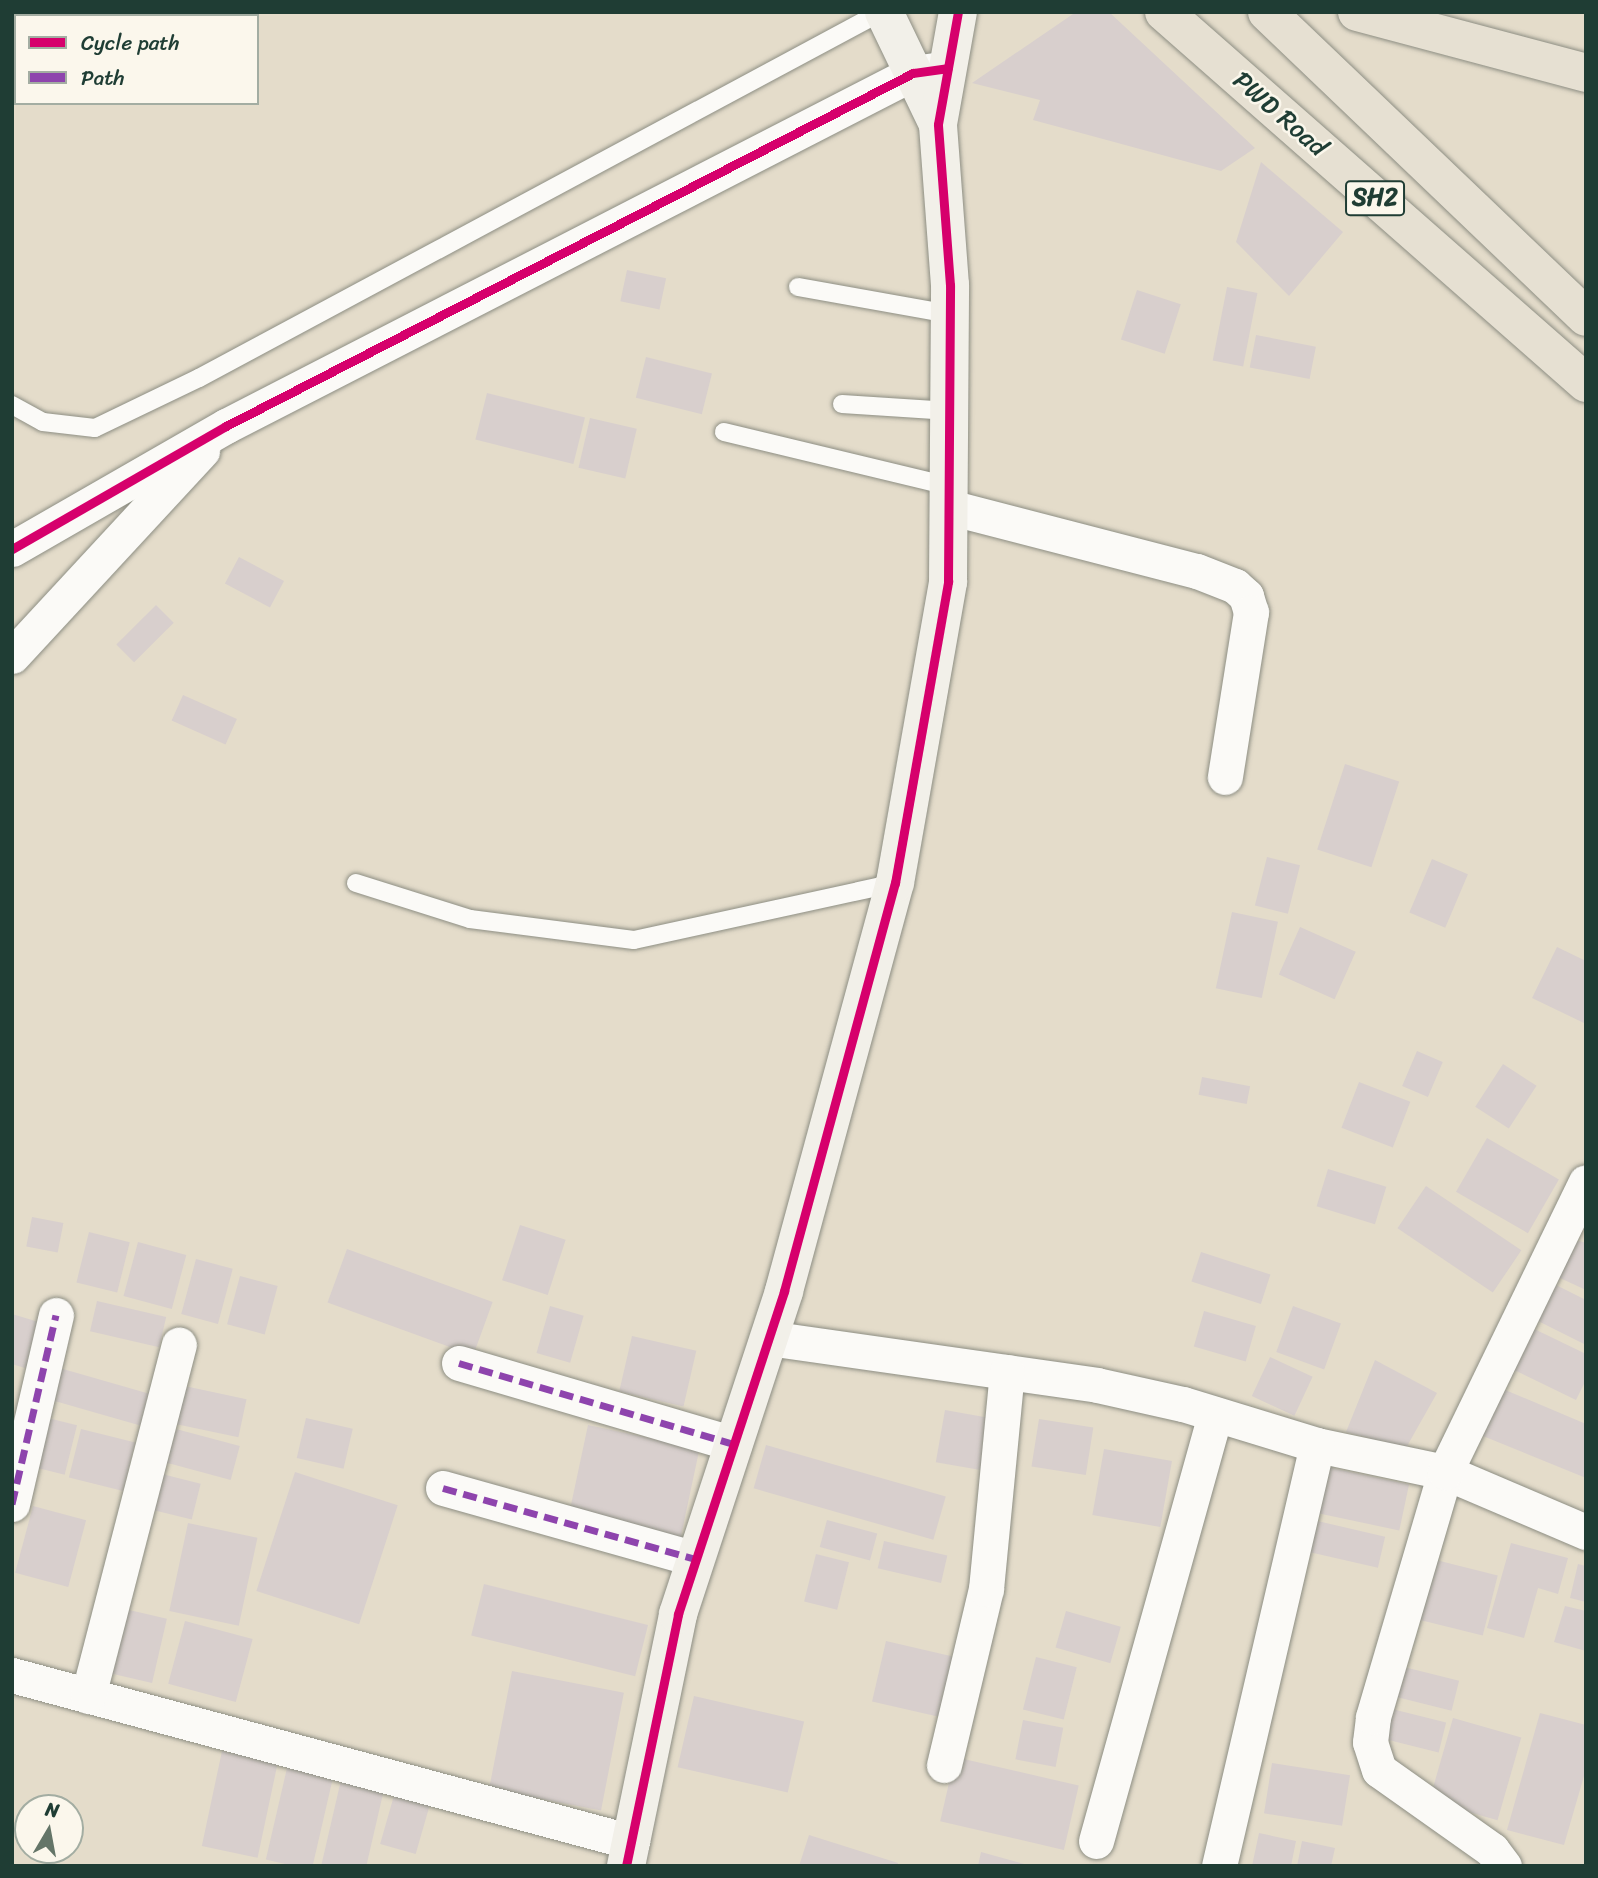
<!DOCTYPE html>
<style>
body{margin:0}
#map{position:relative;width:1598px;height:1878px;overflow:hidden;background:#e4dcca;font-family:Sriracha,sans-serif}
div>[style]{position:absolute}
.building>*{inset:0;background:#d8cfcd;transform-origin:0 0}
.roads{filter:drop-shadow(0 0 2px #8d8e83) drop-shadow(0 0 2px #8d8e83)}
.lane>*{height:18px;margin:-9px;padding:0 9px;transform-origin:9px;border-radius:9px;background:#fbfaf7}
.street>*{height:35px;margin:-17.5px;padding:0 17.5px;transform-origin:17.5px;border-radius:17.5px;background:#fbfaf7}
.secondary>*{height:38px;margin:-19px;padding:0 19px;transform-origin:19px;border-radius:19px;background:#f2f0e9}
.primary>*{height:38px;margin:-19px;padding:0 19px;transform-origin:19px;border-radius:19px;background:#e6e0d2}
.highway>*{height:38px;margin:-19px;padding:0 19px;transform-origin:19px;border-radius:19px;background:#e6e0d2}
.quiet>*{height:7px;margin-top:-3.5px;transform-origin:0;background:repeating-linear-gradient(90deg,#8e44ad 0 14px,transparent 0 21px)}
.cycleway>*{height:9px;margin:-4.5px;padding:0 4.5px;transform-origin:4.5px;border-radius:4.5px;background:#d6006c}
span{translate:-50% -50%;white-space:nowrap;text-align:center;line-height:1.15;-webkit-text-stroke:5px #fbf7ec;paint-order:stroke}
.shield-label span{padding:2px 5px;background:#fbf7ec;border:2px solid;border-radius:5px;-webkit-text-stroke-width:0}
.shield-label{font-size:24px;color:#1f3d34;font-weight:700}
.street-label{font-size:26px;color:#1f3d34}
.frame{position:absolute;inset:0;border:14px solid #1f3d34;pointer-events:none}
.legend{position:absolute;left:14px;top:14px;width:245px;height:91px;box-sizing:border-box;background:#fbf7ec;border:2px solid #a3ada2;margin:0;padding:9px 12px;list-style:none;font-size:21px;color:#1f3d34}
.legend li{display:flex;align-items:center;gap:14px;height:35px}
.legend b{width:35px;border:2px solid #a3ada2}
.north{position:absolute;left:14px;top:1794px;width:70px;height:70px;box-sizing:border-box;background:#fbf7ec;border:2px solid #a3ada2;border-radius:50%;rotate:10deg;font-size:19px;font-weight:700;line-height:28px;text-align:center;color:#1f3d34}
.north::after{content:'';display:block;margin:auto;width:24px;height:32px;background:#647568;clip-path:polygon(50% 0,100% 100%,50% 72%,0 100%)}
</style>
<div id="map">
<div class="building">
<div style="clip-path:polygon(1076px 12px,1109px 12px,1255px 148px,1221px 171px,1033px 120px,1040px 100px,972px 83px)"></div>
<div style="clip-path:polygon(1261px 162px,1343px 232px,1289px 296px,1236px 242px)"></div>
<div style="left:627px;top:270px;width:40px;height:32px;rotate:12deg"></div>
<div style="left:1227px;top:287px;width:31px;height:75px;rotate:11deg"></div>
<div style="left:1137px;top:290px;width:46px;height:52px;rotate:18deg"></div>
<div style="left:1256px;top:335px;width:61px;height:33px;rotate:11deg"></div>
<div style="left:646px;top:357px;width:68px;height:42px;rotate:14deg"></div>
<div style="left:487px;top:393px;width:101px;height:48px;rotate:14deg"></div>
<div style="left:590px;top:418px;width:48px;height:51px;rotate:13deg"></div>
<div style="left:239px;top:557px;width:51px;height:30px;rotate:28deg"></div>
<div style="left:156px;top:605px;width:25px;height:56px;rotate:45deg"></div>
<div style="left:183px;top:695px;width:59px;height:28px;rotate:24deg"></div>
<div style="left:1345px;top:764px;width:57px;height:90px;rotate:18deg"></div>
<div style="left:1267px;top:857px;width:34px;height:50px;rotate:14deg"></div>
<div style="left:1432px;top:859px;width:39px;height:58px;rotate:23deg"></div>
<div style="left:1232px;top:912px;width:47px;height:78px;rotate:12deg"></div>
<div style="left:1300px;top:927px;width:61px;height:52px;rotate:24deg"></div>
<div style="clip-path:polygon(1557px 947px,1586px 961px,1586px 1024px,1532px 998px)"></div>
<div style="left:1417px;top:1051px;width:28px;height:38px;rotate:23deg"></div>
<div style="left:1503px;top:1064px;width:40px;height:51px;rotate:33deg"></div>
<div style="left:1202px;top:1077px;width:49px;height:18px;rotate:11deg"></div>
<div style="left:1359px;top:1082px;width:55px;height:49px;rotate:21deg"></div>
<div style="left:1487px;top:1138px;width:83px;height:62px;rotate:30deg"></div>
<div style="left:1328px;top:1169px;width:61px;height:39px;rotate:17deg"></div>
<div style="left:1426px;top:1186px;width:115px;height:51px;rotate:34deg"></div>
<div style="left:32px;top:1217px;width:32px;height:30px;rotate:11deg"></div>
<div style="left:520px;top:1225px;width:48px;height:58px;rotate:18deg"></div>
<div style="left:89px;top:1232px;width:42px;height:52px;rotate:14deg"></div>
<div style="clip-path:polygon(1579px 1241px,1586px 1243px,1586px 1290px,1547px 1272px,1562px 1251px)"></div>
<div style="left:138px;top:1242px;width:50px;height:56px;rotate:15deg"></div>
<div style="left:347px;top:1249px;width:155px;height:57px;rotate:20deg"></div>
<div style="left:1201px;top:1252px;width:73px;height:31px;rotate:18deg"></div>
<div style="left:196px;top:1259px;width:38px;height:57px;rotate:15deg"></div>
<div style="left:240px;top:1276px;width:39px;height:50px;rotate:15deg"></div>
<div style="clip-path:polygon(1544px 1279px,1586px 1300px,1586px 1345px,1526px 1315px)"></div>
<div style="left:97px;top:1301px;width:71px;height:31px;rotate:13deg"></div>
<div style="left:550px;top:1306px;width:35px;height:49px;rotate:16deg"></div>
<div style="left:1293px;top:1306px;width:51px;height:49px;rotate:20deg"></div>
<div style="left:1204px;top:1311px;width:54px;height:37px;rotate:16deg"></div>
<div style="clip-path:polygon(12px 1314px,42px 1323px,28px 1369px,12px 1364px)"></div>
<div style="clip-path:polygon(1524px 1324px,1586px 1354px,1586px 1380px,1576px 1400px,1504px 1365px)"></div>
<div style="left:632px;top:1336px;width:66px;height:57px;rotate:13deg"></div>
<div style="left:1270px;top:1357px;width:47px;height:43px;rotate:25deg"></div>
<div style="clip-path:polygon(1375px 1360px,1437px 1393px,1406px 1448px,1346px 1432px)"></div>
<div style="left:56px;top:1367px;width:107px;height:33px;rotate:16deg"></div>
<div style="left:180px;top:1385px;width:68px;height:39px;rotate:12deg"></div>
<div style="clip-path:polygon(1503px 1389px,1586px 1424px,1586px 1478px,1483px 1436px)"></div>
<div style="left:945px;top:1410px;width:47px;height:53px;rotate:10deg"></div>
<div style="left:44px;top:1417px;width:34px;height:51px;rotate:14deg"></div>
<div style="left:306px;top:1418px;width:48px;height:41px;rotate:13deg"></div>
<div style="left:1039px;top:1419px;width:55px;height:48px;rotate:9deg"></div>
<div style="left:588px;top:1425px;width:114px;height:92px;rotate:12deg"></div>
<div style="left:81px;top:1429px;width:56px;height:50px;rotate:14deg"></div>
<div style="left:176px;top:1429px;width:66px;height:35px;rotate:15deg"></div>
<div style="left:766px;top:1445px;width:187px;height:45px;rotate:16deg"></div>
<div style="left:1104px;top:1449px;width:69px;height:67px;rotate:10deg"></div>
<div style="left:1322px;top:1466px;width:89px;height:47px;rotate:12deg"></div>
<div style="left:295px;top:1472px;width:108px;height:125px;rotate:18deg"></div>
<div style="left:158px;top:1473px;width:44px;height:37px;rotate:14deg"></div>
<div style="left:33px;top:1506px;width:55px;height:69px;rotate:15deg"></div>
<div style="left:827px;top:1520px;width:52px;height:28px;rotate:15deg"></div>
<div style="left:1313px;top:1520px;width:74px;height:32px;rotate:13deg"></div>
<div style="left:188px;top:1523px;width:71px;height:90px;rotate:12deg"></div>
<div style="left:884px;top:1541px;width:65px;height:28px;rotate:13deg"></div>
<div style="clip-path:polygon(1511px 1543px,1568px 1558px,1558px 1594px,1538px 1588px,1524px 1638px,1487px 1628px)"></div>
<div style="left:816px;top:1554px;width:34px;height:49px;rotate:14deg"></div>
<div style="left:1424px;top:1557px;width:76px;height:62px;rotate:14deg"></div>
<div style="clip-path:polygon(1578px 1564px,1586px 1566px,1586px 1602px,1570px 1598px)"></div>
<div style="left:484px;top:1584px;width:169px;height:53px;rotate:14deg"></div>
<div style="clip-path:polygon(1565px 1606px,1586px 1611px,1586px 1651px,1554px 1642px)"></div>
<div style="left:125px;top:1609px;width:43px;height:66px;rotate:13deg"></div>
<div style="left:1066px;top:1611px;width:57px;height:38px;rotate:16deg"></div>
<div style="left:185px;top:1621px;width:70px;height:65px;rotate:15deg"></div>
<div style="left:886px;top:1641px;width:74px;height:62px;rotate:13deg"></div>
<div style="left:1036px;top:1657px;width:42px;height:54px;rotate:14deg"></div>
<div style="left:1396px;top:1665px;width:65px;height:31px;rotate:14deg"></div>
<div style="left:512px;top:1671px;width:114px;height:120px;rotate:11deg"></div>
<div style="left:694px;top:1696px;width:113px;height:73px;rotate:13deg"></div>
<div style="left:1384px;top:1707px;width:64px;height:31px;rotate:14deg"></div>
<div style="clip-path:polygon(1540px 1713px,1586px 1725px,1586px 1769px,1564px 1845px,1507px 1830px)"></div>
<div style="left:1453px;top:1718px;width:71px;height:86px;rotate:16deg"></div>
<div style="left:1023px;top:1720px;width:41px;height:40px;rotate:11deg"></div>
<div style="left:222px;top:1751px;width:57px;height:97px;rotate:12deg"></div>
<div style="left:955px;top:1757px;width:127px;height:66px;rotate:13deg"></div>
<div style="left:1272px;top:1763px;width:79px;height:51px;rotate:9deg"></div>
<div style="left:287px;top:1768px;width:47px;height:94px;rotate:13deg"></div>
<div style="left:341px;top:1780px;width:44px;height:88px;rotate:13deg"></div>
<div style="left:395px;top:1792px;width:37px;height:54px;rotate:16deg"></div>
<div style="clip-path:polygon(1259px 1833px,1296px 1841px,1291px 1866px,1252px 1866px)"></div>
<div style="clip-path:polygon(809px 1835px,898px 1863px,897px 1866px,799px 1866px)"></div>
<div style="clip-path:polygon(1302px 1841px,1335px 1848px,1331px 1866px,1297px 1866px)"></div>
<div style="clip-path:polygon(981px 1852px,1028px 1865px,1028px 1866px,978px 1866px)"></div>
</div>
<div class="roads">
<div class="lane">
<div style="left:798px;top:287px;width:154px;rotate:10.1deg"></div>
<div style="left:842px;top:404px;width:108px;rotate:3.7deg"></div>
<div style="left:12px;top:405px;width:35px;rotate:29deg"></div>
<div style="left:43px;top:422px;width:52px;rotate:6.6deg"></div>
<div style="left:95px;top:428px;width:115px;rotate:-25.7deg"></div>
<div style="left:199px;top:378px;width:774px;rotate:-28.22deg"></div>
<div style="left:724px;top:432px;width:231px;rotate:13.5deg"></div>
<div style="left:356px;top:883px;width:120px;rotate:17.5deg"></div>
<div style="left:470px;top:919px;width:165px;rotate:7.3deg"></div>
<div style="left:634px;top:940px;width:267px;rotate:-12.3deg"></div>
</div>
<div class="street">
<div style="left:949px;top:507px;width:256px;rotate:14.5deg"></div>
<div style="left:1197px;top:571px;width:41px;rotate:21.5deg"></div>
<div style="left:1235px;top:586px;width:15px;rotate:42deg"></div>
<div style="left:1246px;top:596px;width:17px;rotate:73deg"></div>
<div style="left:1251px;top:612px;width:167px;rotate:99deg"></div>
<div style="left:12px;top:549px;width:247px;rotate:-29.9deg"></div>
<div style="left:226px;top:426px;width:772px;rotate:-27.2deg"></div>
<div style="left:913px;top:73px;width:27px;rotate:-8deg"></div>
<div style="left:12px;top:656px;width:280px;rotate:-47.2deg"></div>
<div style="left:768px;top:1338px;width:332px;rotate:8.1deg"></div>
<div style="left:1097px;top:1385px;width:88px;rotate:12.5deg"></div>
<div style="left:1183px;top:1404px;width:140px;rotate:17deg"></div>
<div style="left:1317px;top:1445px;width:131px;rotate:11.9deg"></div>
<div style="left:1445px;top:1472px;width:153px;rotate:23.1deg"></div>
<div style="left:459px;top:1363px;width:287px;rotate:16.4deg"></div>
<div style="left:443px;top:1488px;width:263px;rotate:15.7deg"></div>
<div style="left:12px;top:1504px;width:194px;rotate:-76.9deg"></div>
<div style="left:12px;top:1675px;width:642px;rotate:15.08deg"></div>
<div style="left:88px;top:1696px;width:363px;rotate:-75.5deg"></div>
<div style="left:944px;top:1765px;width:181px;rotate:-76.6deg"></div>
<div style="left:986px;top:1589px;width:218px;rotate:-84.5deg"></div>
<div style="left:1096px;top:1841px;width:443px;rotate:-74.4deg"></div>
<div style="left:1219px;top:1866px;width:432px;rotate:-76.9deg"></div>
<div style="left:1504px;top:1866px;width:20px;rotate:-127deg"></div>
<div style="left:1492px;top:1850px;width:138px;rotate:-144.7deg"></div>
<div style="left:1379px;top:1770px;width:29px;rotate:-108deg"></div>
<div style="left:1370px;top:1742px;width:25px;rotate:-83deg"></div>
<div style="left:1373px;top:1717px;width:255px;rotate:-73.6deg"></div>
<div style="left:1445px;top:1472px;width:322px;rotate:-64.1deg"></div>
</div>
<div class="secondary">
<div style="left:884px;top:12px;width:124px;rotate:64.3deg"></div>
<div style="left:626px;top:1866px;width:257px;rotate:-78.3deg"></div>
<div style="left:678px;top:1614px;width:340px;rotate:-71.8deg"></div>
<div style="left:784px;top:1291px;width:423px;rotate:-74.8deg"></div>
<div style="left:895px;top:883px;width:306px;rotate:-80deg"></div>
<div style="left:948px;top:582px;width:297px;rotate:-89.6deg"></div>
<div style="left:950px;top:285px;width:161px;rotate:-94.3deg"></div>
<div style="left:938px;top:124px;width:114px;rotate:-79.9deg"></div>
</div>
<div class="primary">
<div style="left:1164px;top:12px;width:562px;rotate:41.32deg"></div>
<div style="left:1267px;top:12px;width:441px;rotate:43.7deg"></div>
</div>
<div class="highway">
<div style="left:1357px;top:12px;width:237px;rotate:14.9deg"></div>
</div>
</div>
<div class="quiet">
<div style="left:459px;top:1363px;width:287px;rotate:16.4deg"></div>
<div style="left:443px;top:1488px;width:263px;rotate:15.7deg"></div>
<div style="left:12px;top:1504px;width:194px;rotate:-76.9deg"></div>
</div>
<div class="cycleway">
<div style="left:12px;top:549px;width:247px;rotate:-29.9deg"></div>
<div style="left:226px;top:426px;width:772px;rotate:-27.2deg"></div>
<div style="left:913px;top:73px;width:35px;rotate:-8deg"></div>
<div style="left:626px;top:1866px;width:257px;rotate:-78.3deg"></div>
<div style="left:678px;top:1614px;width:340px;rotate:-71.8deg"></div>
<div style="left:784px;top:1291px;width:423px;rotate:-74.8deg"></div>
<div style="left:895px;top:883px;width:306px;rotate:-80deg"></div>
<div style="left:948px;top:582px;width:297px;rotate:-89.6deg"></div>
<div style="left:950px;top:285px;width:161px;rotate:-94.3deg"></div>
<div style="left:938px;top:124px;width:114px;rotate:-79.9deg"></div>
</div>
<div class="shield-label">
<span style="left:1375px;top:198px">SH2</span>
</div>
<div class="street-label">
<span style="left:1280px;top:114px;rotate:41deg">PWD Road</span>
</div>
<div class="frame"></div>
<ul class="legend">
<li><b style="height:9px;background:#d6006c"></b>Cycle path</li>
<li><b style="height:9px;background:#8e44ad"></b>Path</li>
</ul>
<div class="north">N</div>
</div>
